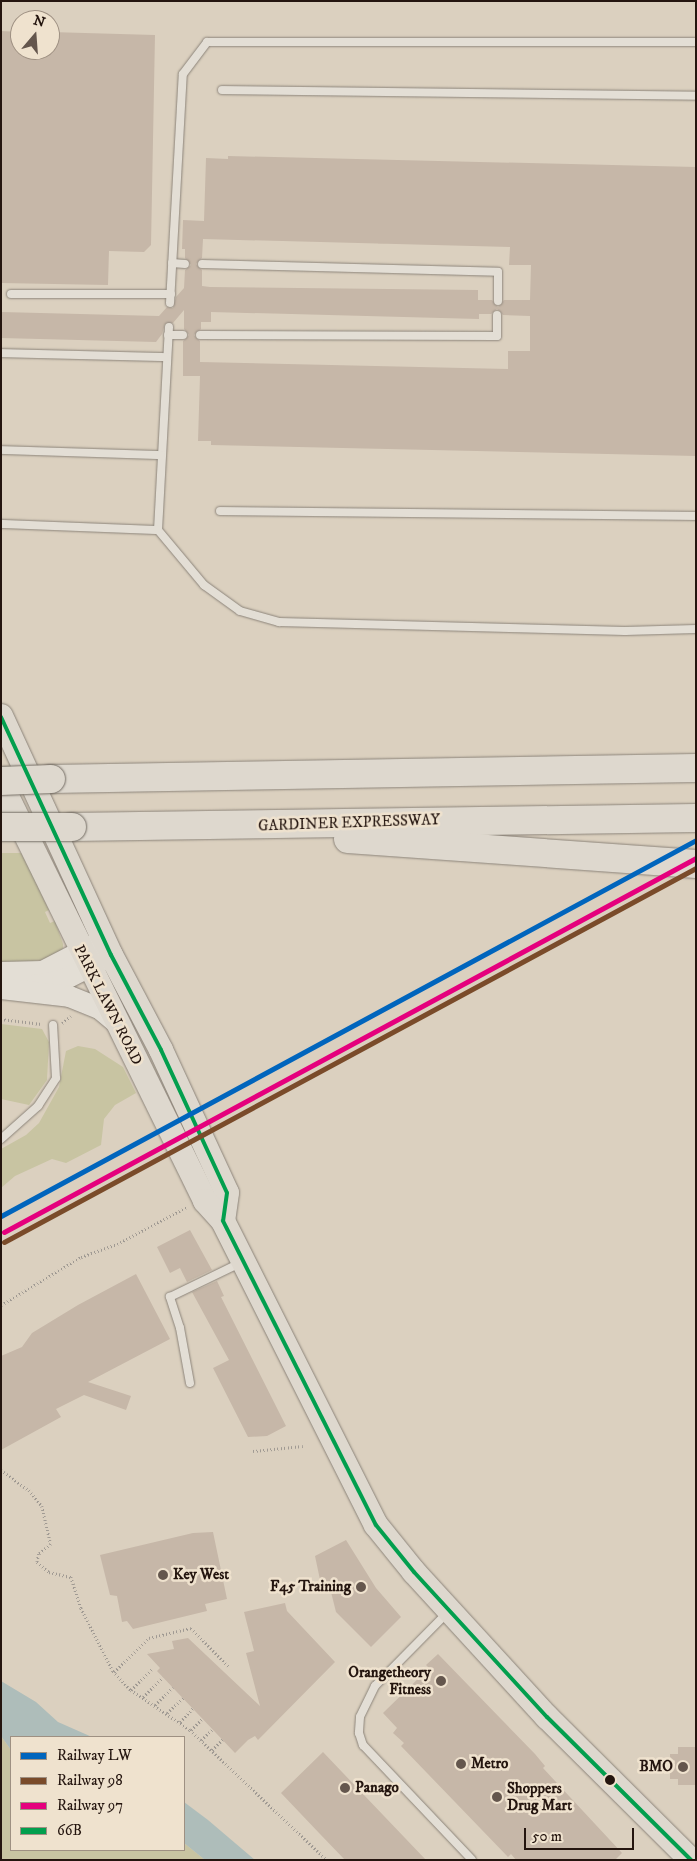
<!DOCTYPE html>
<style>
body{margin:0}
#map{position:relative;width:697px;height:1861px;overflow:hidden;background:#dbd0bf;font-family:"IM FELL DW Pica",serif}
div>[style]{position:absolute}
.green>*{inset:0;background:#c8c4a2}
.water>*{inset:0;background:#aebdba}
.building>*{inset:0;background:#c6b7a8}
.path>*{height:2.5px;margin-top:-1.25px;transform-origin:0;background:repeating-linear-gradient(90deg,#a09a93 0 1px,transparent 0 3.5px)}
.roads{filter:drop-shadow(0 0 1px #8c847a) drop-shadow(0 0 1px #8c847a)}
.lane>*{height:8px;margin:-4px;padding:0 4px;transform-origin:4px;border-radius:4px;background:#e3ded5}
.secondary>*{height:21px;margin:-10.5px;padding:0 10.5px;transform-origin:10.5px;border-radius:10.5px;background:#e3ded5}
.primary>*{height:24px;margin:-12px;padding:0 12px;transform-origin:12px;border-radius:12px;background:#ded8ce}
.highway>*{height:28px;margin:-14px;padding:0 14px;transform-origin:14px;border-radius:14px;background:#ded8ce}
.bridges{filter:drop-shadow(0 0 1px #726b62) drop-shadow(0 0 1px #726b62)}
.highway-bridge>*{height:28px;margin:-14px;padding:0 14px;transform-origin:14px;border-radius:14px;background:#ded8ce}
.bus-1>*{height:4px;margin:-2px;padding:0 2px;transform-origin:2px;border-radius:2px;background:#029f4e}
.rail-1>*{height:5px;margin:-2.5px;padding:0 2.5px;transform-origin:2.5px;border-radius:2.5px;background:#0065bd}
.rail-2>*{height:5px;margin:-2.5px;padding:0 2.5px;transform-origin:2.5px;border-radius:2.5px;background:#7a4b2a}
.rail-3>*{height:5px;margin:-2.5px;padding:0 2.5px;transform-origin:2.5px;border-radius:2.5px;background:#e5007d}
.dots>*{width:14px;height:14px;translate:-50% -50%;box-sizing:border-box;border:2px solid #efe2ce;border-radius:50%}
span{translate:-50% -50%;white-space:nowrap;text-align:center;line-height:1.15;-webkit-text-stroke:5px #efe2ce;paint-order:stroke}
.street-label{font-size:15px;color:#24150f}
.poi-label{font-size:15px;color:#24150f;font-weight:700}
.left{translate:0 -50%;text-align:left}
.right{translate:-100% -50%;text-align:right}
.frame{position:absolute;inset:0;border:2px solid #24150f;pointer-events:none}
.legend{position:absolute;left:10px;top:1736px;width:175px;height:115px;box-sizing:border-box;background:#efe2ce;border:1px solid #9e9082;margin:0;padding:6px 9px;list-style:none;font-size:15px;color:#24150f}
.legend li{display:flex;align-items:center;gap:10px;height:25px}
.legend b{width:25px;border:1px solid #9e9082}
.north{position:absolute;left:10px;top:10px;width:50px;height:50px;box-sizing:border-box;background:#efe2ce;border:1px solid #9e9082;border-radius:50%;rotate:18deg;font-size:14px;font-weight:700;line-height:20px;text-align:center;color:#24150f}
.north::after{content:'';display:block;margin:auto;width:18px;height:22px;background:#64564d;clip-path:polygon(50% 0,100% 100%,50% 72%,0 100%)}
.scale{position:absolute;left:524px;top:1828px;width:110px;height:22px;box-sizing:border-box;border:2px solid #24150f;border-top:0;padding-left:6px;font-size:15px;line-height:18px;white-space:nowrap;color:#24150f;-webkit-text-stroke:4px #efe2ce;paint-order:stroke}
</style>
<div id="map">
<div class="green">
<div style="clip-path:polygon(1px 853px,23px 853px,49px 910px,45px 912px,50px 923px,55px 921px,63px 944px,63px 950px,53px 959px,1px 964px)"></div>
<div style="clip-path:polygon(1px 1024px,42px 1029px,49px 1042px,47px 1080px,29px 1105px,1px 1099px)"></div>
<div style="clip-path:polygon(78px 1046px,95px 1049px,123px 1067px,136px 1093px,115px 1105px,104px 1119px,101px 1145px,66px 1163px,52px 1159px,15px 1176px,1px 1188px,1px 1149px,26px 1135px,39px 1123px,59px 1087px,66px 1051px)"></div>
<div style="clip-path:polygon(1px 1736px,11px 1750px,11px 1850px,184px 1850px,184px 1843px,205px 1860px,1px 1860px)"></div>
</div>
<div class="water">
<div style="clip-path:polygon(1px 1681px,36px 1702px,58px 1722px,92px 1737px,11px 1737px,11px 1750px,1px 1736px)"></div>
<div style="clip-path:polygon(184px 1802px,208px 1820px,255px 1860px,205px 1860px,184px 1843px)"></div>
</div>
<div class="building">
<div style="clip-path:polygon(1px 31px,20px 32px,20px 50px,50px 50px,50px 32px,155px 35px,151px 245px,144px 252px,109px 251px,108px 285px,1px 283px)"></div>
<div style="clip-path:polygon(evenodd,228px 156px,696px 167px,696px 456px,211px 445px,211px 441px,198px 441px,200px 376px,183px 376px,183px 341px,189px 335px,184px 329px,184px 310px,173px 323px,165px 324px,162px 334px,156px 342px,1px 338px,1px 312px,159px 316px,167px 307px,173px 308px,176px 297px,184px 288px,185px 270px,191px 265px,185px 258px,185px 249px,182px 249px,183px 220px,204px 221px,206px 158px,228px 159px,228px 156px,203px 239px,510px 247px,509px 265px,531px 265px,530px 300px,504px 300px,498px 307px,492px 300px,478px 300px,478px 290px,210px 287px,202px 286px,202px 270px,196px 264px,202px 258px,203px 239px,228px 156px,497px 309px,503px 315px,530px 316px,530px 351px,508px 351px,508px 369px,200px 362px,200px 341px,194px 335px,201px 329px,201px 322px,211px 322px,211px 312px,479px 319px,479px 314px,491px 314px,497px 309px)"></div>
<div style="clip-path:polygon(190px 1230px,212px 1270px,187px 1282px,180px 1268px,170px 1273px,157px 1247px)"></div>
<div style="clip-path:polygon(136px 1274px,170px 1339px,88px 1382px,131px 1396px,126px 1410px,84px 1395px,56px 1409px,61px 1417px,1px 1450px,1px 1356px,22px 1347px,32px 1333px,78px 1305px)"></div>
<div style="clip-path:polygon(217px 1281px,224px 1296px,221px 1297px,286px 1426px,267px 1436px,248px 1437px,213px 1368px,229px 1360px,192px 1292px)"></div>
<div style="clip-path:polygon(213px 1532px,227px 1599px,205px 1604px,207px 1611px,133px 1629px,127px 1621px,122px 1622px,117px 1596px,110px 1595px,100px 1555px,193px 1533px)"></div>
<div style="clip-path:polygon(346px 1540px,376px 1588px,401px 1617px,371px 1647px,336px 1612px,331px 1592px,323px 1594px,315px 1556px)"></div>
<div style="clip-path:polygon(285px 1603px,287px 1611px,335px 1662px,258px 1740px,255px 1736px,248px 1740px,235px 1753px,157px 1671px,160px 1668px,147px 1654px,174px 1649px,172px 1641px,188px 1638px,260px 1706px,246px 1653px,254px 1651px,244px 1612px)"></div>
<div style="clip-path:polygon(438px 1654px,535px 1754px,545px 1766px,543px 1768px,622px 1853px,615px 1860px,516px 1860px,511px 1854px,508px 1857px,401px 1746px,404px 1743px,393px 1733px,397px 1728px,383px 1713px,429px 1668px,426px 1665px)"></div>
<div style="clip-path:polygon(678px 1747px,696px 1747px,696px 1785px,678px 1785px,678px 1779px,670px 1779px,670px 1754px,678px 1754px)"></div>
<div style="clip-path:polygon(323px 1752px,363px 1794px,426px 1860px,345px 1860px,320px 1834px,281px 1793px)"></div>
</div>
<div class="path">
<div style="left:1px;top:1019px;width:41px;rotate:7deg"></div>
<div style="left:62px;top:1023px;width:11px;rotate:-38deg"></div>
<div style="left:1px;top:1305px;width:93px;rotate:-31deg"></div>
<div style="left:81px;top:1257px;width:38px;rotate:-20deg"></div>
<div style="left:117px;top:1244px;width:79px;rotate:-27.9deg"></div>
<div style="left:253px;top:1451px;width:50px;rotate:-5.7deg"></div>
<div style="left:1px;top:1470px;width:34px;rotate:36deg"></div>
<div style="left:29px;top:1490px;width:21px;rotate:51deg"></div>
<div style="left:42px;top:1506px;width:39px;rotate:77deg"></div>
<div style="left:51px;top:1544px;width:16px;rotate:140deg"></div>
<div style="left:39px;top:1554px;width:8px;rotate:104deg"></div>
<div style="left:37px;top:1562px;width:16px;rotate:40deg"></div>
<div style="left:49px;top:1572px;width:23px;rotate:13deg"></div>
<div style="left:71px;top:1577px;width:33px;rotate:72deg"></div>
<div style="left:81px;top:1608px;width:71px;rotate:63.1deg"></div>
<div style="left:113px;top:1671px;width:26px;rotate:47deg"></div>
<div style="left:131px;top:1690px;width:71px;rotate:34.1deg"></div>
<div style="left:190px;top:1730px;width:189px;rotate:43.5deg"></div>
<div style="left:114px;top:1672px;width:49px;rotate:-44.2deg"></div>
<div style="left:149px;top:1638px;width:43px;rotate:-13.4deg"></div>
<div style="left:191px;top:1628px;width:54px;rotate:45.7deg"></div>
<div style="left:131px;top:1690px;width:31px;rotate:-45deg"></div>
<div style="left:143px;top:1697px;width:28px;rotate:-45deg"></div>
<div style="left:155px;top:1705px;width:25px;rotate:-45deg"></div>
<div style="left:167px;top:1713px;width:22px;rotate:-43deg"></div>
<div style="left:180px;top:1722px;width:19px;rotate:-47deg"></div>
<div style="left:191px;top:1730px;width:17px;rotate:-45deg"></div>
<div style="left:201px;top:1740px;width:16px;rotate:-43deg"></div>
<div style="left:212px;top:1750px;width:16px;rotate:-45deg"></div>
</div>
<div class="roads">
<div class="lane">
<div style="left:222px;top:90px;width:474px;rotate:0.7deg"></div>
<div style="left:172px;top:263px;width:13px;rotate:4deg"></div>
<div style="left:202px;top:264px;width:296px;rotate:1.5deg"></div>
<div style="left:498px;top:272px;width:29px;rotate:90deg"></div>
<div style="left:11px;top:294px;width:160px"></div>
<div style="left:170px;top:303px;width:229px;rotate:-86.8deg"></div>
<div style="left:183px;top:74px;width:40px;rotate:-53deg"></div>
<div style="left:207px;top:42px;width:489px"></div>
<div style="left:169px;top:327px;width:203px;rotate:93.1deg"></div>
<div style="left:158px;top:530px;width:72px;rotate:50.1deg"></div>
<div style="left:204px;top:585px;width:44px;rotate:35.8deg"></div>
<div style="left:240px;top:611px;width:41px;rotate:15.8deg"></div>
<div style="left:279px;top:622px;width:346px;rotate:1.5deg"></div>
<div style="left:625px;top:631px;width:71px;rotate:-1.6deg"></div>
<div style="left:168px;top:335px;width:15px"></div>
<div style="left:200px;top:335px;width:297px;rotate:0.2deg"></div>
<div style="left:497px;top:336px;width:21px;rotate:-90deg"></div>
<div style="left:1px;top:353px;width:166px;rotate:1.4deg"></div>
<div style="left:1px;top:450px;width:160px;rotate:1.8deg"></div>
<div style="left:220px;top:511px;width:476px;rotate:0.6deg"></div>
<div style="left:1px;top:524px;width:157px;rotate:2.2deg"></div>
<div style="left:1px;top:1139px;width:50px;rotate:-41.7deg"></div>
<div style="left:38px;top:1106px;width:33px;rotate:-57deg"></div>
<div style="left:56px;top:1078px;width:53px;rotate:-93.2deg"></div>
<div style="left:190px;top:1383px;width:56px;rotate:-100.3deg"></div>
<div style="left:180px;top:1328px;width:33px;rotate:-108deg"></div>
<div style="left:170px;top:1297px;width:80px;rotate:-25.9deg"></div>
<div style="left:448px;top:1612px;width:104px;rotate:134.6deg"></div>
<div style="left:375px;top:1686px;width:34px;rotate:116deg"></div>
<div style="left:360px;top:1717px;width:16px;rotate:94deg"></div>
<div style="left:359px;top:1733px;width:13px;rotate:72deg"></div>
<div style="left:363px;top:1745px;width:158px;rotate:46.5deg"></div>
</div>
<div class="secondary">
<div style="left:1px;top:972px;width:41px;rotate:-1.4deg"></div>
<div style="left:42px;top:971px;width:70px;rotate:-27.3deg"></div>
<div style="left:34px;top:985px;width:28px;rotate:-10deg"></div>
<div style="left:62px;top:980px;width:48px;rotate:-27.1deg"></div>
<div style="left:1px;top:988px;width:68px;rotate:6.7deg"></div>
<div style="left:69px;top:996px;width:32px;rotate:22deg"></div>
<div style="left:99px;top:1008px;width:23px;rotate:40deg"></div>
</div>
<div class="primary">
<div style="left:1px;top:716px;width:263px;rotate:65.3deg"></div>
<div style="left:111px;top:955px;width:107px;rotate:62.2deg"></div>
<div style="left:161px;top:1050px;width:157px;rotate:65.2deg"></div>
<div style="left:227px;top:1193px;width:28px;rotate:98deg"></div>
<div style="left:1px;top:784px;width:464px;rotate:63.9deg"></div>
<div style="left:205px;top:1201px;width:27px;rotate:48deg"></div>
<div style="left:223px;top:1221px;width:340px;rotate:63.3deg"></div>
<div style="left:376px;top:1525px;width:60px;rotate:51deg"></div>
<div style="left:414px;top:1572px;width:197px;rotate:47.5deg"></div>
<div style="left:547px;top:1717px;width:203px;rotate:44.8deg"></div>
</div>
<div class="highway">
<div style="left:51px;top:779px;width:645px;rotate:-0.98deg"></div>
<div style="left:72px;top:827px;width:624px;rotate:-0.83deg"></div>
<div style="left:348px;top:839px;width:349px;rotate:4.1deg"></div>
</div>
</div>
<div class="bridges">
<div class="highway-bridge">
<div style="left:1px;top:781px;width:50px;rotate:-2.3deg"></div>
<div style="left:1px;top:827px;width:71px"></div>
</div>
</div>
<div class="bus-1">
<div style="left:1px;top:717px;width:262px;rotate:65.2deg"></div>
<div style="left:111px;top:955px;width:107px;rotate:62.2deg"></div>
<div style="left:161px;top:1050px;width:157px;rotate:65.2deg"></div>
<div style="left:227px;top:1193px;width:28px;rotate:98deg"></div>
<div style="left:223px;top:1221px;width:340px;rotate:63.3deg"></div>
<div style="left:376px;top:1525px;width:60px;rotate:51deg"></div>
<div style="left:414px;top:1572px;width:197px;rotate:47.5deg"></div>
<div style="left:547px;top:1717px;width:203px;rotate:44.8deg"></div>
</div>
<div class="rail-1">
<div style="left:1px;top:1216px;width:790px;rotate:-28.41deg"></div>
</div>
<div class="rail-2">
<div style="left:4px;top:1242px;width:787px;rotate:-28.39deg"></div>
</div>
<div class="rail-3">
<div style="left:4px;top:1232px;width:787px;rotate:-28.39deg"></div>
</div>
<div class="dots">
<div style="left:163px;top:1575px;background:#64564d"></div>
<div style="left:361px;top:1587px;background:#64564d"></div>
<div style="left:441px;top:1681px;background:#64564d"></div>
<div style="left:461px;top:1764px;background:#64564d"></div>
<div style="left:683px;top:1767px;background:#64564d"></div>
<div style="left:610px;top:1780px;background:#24150f"></div>
<div style="left:345px;top:1788px;background:#64564d"></div>
<div style="left:497px;top:1797px;background:#64564d"></div>
</div>
<div class="street-label">
<span style="left:349px;top:823px;rotate:-2deg">GARDINER EXPRESSWAY</span>
<span style="left:108px;top:1005px;rotate:63deg">PARK LAWN ROAD</span>
</div>
<div class="poi-label">
<span class="left" style="left:173px;top:1575px">Key West</span>
<span class="right" style="left:351px;top:1587px">F45 Training</span>
<span class="right" style="left:431px;top:1681px">Orangetheory<br>Fitness</span>
<span class="left" style="left:471px;top:1764px">Metro</span>
<span class="right" style="left:673px;top:1767px">BMO</span>
<span class="left" style="left:355px;top:1788px">Panago</span>
<span class="left" style="left:507px;top:1797px">Shoppers<br>Drug Mart</span>
</div>
<div class="frame"></div>
<ul class="legend">
<li><b style="height:6px;background:#0065bd"></b>Railway LW</li>
<li><b style="height:6px;background:#7a4b2a"></b>Railway 98</li>
<li><b style="height:6px;background:#e5007d"></b>Railway 97</li>
<li><b style="height:6px;background:#029f4e"></b>66B</li>
</ul>
<div class="north">N</div>
<div class="scale">50 m</div>
</div>
